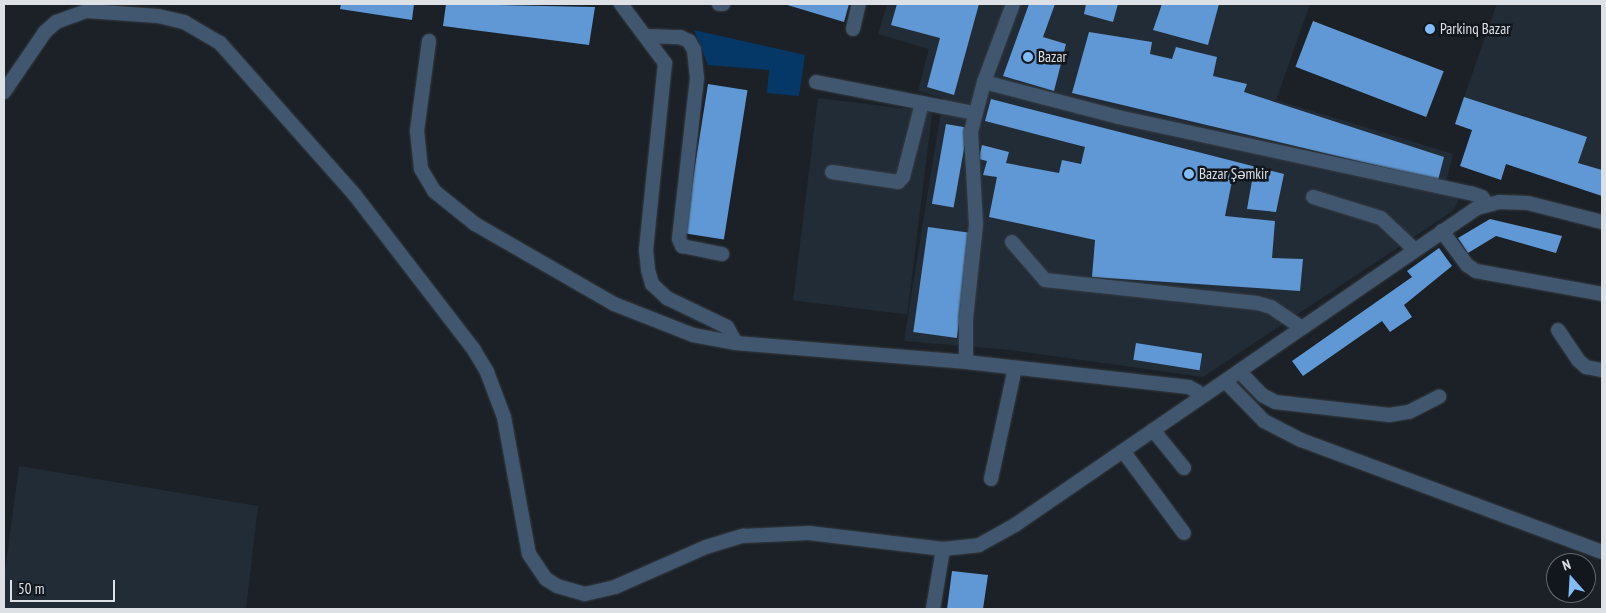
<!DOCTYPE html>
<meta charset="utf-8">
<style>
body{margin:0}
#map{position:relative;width:1606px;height:613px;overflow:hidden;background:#1b2127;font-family:"PT Sans Narrow",sans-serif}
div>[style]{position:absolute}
.built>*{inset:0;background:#222c37;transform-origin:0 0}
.green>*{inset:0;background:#053866}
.building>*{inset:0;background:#6098d5;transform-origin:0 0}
.roads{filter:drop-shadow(0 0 1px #363c42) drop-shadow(0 0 1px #363c42)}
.minor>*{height:14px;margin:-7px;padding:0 7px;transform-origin:7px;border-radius:7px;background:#41576f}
.dots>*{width:14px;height:14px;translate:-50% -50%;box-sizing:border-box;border:2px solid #12171e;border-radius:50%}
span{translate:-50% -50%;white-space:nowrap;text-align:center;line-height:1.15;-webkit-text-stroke:5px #12171e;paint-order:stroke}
.poi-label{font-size:15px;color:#dde1e6}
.left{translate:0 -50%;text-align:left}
.frame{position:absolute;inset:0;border:5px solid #dde1e6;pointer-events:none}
.north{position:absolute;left:1546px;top:553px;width:50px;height:50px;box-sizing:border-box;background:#12171e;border:1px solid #63686e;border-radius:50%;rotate:341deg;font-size:14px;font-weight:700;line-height:20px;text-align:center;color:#dde1e6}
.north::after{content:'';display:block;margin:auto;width:18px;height:22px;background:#83bcfb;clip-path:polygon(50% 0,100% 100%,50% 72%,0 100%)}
.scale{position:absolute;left:10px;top:580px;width:105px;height:22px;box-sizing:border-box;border:2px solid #dde1e6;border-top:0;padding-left:6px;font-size:15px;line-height:18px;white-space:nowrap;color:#dde1e6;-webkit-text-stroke:4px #12171e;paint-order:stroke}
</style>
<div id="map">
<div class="built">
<div style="clip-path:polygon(887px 4px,1310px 4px,1276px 100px,1453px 154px,1443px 194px,1459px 199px,1453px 211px,1203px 377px,1011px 350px,904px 341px,943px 98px,918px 91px,929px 49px,878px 34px)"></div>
<div style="clip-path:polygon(1497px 4px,1602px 4px,1602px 170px,1578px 163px,1586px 137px,1464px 97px)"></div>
<div style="left:818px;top:98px;width:115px;height:204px;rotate:7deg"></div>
<div style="clip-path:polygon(19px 466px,258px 506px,246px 609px,4px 609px,4px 579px)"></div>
</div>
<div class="green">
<div style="clip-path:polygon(694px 30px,805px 55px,799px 96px,767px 93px,769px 70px,708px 65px)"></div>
</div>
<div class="building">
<div style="clip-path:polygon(341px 4px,414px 4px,412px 20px,340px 9px)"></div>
<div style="clip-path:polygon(446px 4px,595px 7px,589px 45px,443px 26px)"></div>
<div style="clip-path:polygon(784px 4px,849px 4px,844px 22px)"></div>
<div style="clip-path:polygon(897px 4px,979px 4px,954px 95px,927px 87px,940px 38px,891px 25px)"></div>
<div style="clip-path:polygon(1029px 4px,1055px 4px,1043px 37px,1066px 44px,1054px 91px,1003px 76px)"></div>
<div style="clip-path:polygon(1086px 4px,1118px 4px,1113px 22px,1084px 14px)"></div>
<div style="clip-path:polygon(1162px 4px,1219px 4px,1208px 45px,1153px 30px)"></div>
<div style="left:1313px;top:21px;width:140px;height:49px;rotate:21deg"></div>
<div style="clip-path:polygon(1089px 32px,1152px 42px,1150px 54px,1172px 59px,1176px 47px,1217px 57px,1213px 76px,1247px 84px,1244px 92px,1444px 157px,1438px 180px,1072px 93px)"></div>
<div style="left:708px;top:84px;width:40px;height:151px;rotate:9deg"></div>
<div style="clip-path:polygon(1464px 97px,1587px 137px,1578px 163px,1602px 170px,1602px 196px,1506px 164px,1501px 180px,1460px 166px,1472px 130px,1455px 124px)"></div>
<div style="clip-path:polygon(991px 99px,1284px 174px,1276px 212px,1247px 209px,1252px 181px,1233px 176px,1225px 216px,1275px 221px,1272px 258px,1303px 259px,1300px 291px,1092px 277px,1095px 240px,989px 217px,997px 177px,983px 175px,987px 161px,979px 159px,982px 145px,1009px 152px,1006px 163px,1059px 173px,1062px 160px,1081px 164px,1085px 147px,985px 121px)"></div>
<div style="left:946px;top:124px;width:22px;height:81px;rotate:10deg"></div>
<div style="clip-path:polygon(1490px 219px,1562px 236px,1556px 253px,1496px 236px,1468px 253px,1458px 238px)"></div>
<div style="left:928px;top:227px;width:44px;height:106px;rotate:8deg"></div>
<div style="clip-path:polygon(1439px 248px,1452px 266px,1404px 305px,1412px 317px,1390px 332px,1382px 321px,1303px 376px,1292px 361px,1412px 277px,1407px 271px)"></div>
<div style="left:1136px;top:343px;width:67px;height:17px;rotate:9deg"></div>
<div style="clip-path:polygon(952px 571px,988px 575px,983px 609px,947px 609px)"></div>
</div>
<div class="roads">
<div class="minor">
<div style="left:621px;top:4px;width:74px;rotate:53.3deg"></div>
<div style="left:665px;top:63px;width:188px;rotate:95.8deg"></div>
<div style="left:646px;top:250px;width:20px;rotate:84deg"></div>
<div style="left:648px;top:270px;width:15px;rotate:74deg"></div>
<div style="left:652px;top:284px;width:21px;rotate:43deg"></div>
<div style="left:667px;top:298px;width:67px;rotate:25.8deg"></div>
<div style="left:727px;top:327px;width:18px;rotate:61deg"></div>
<div style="left:719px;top:4px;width:4px"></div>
<div style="left:1013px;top:4px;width:83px;rotate:110.4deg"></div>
<div style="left:984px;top:82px;width:138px;rotate:14.6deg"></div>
<div style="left:1118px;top:117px;width:361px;rotate:12.2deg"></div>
<div style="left:1471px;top:193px;width:12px;rotate:20deg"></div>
<div style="left:1482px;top:197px;width:9px;rotate:54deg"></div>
<div style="left:853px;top:29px;width:26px;rotate:-77deg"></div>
<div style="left:647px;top:36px;width:33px;rotate:2deg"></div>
<div style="left:680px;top:37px;width:10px;rotate:24deg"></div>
<div style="left:689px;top:41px;width:10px;rotate:61deg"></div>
<div style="left:694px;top:50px;width:28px;rotate:84deg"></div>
<div style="left:697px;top:78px;width:162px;rotate:96.4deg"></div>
<div style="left:679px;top:239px;width:8px;rotate:67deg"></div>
<div style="left:682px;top:246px;width:41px;rotate:11.3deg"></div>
<div style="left:429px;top:41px;width:91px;rotate:97.6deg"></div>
<div style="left:417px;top:131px;width:38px;rotate:84deg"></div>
<div style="left:421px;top:169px;width:26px;rotate:59deg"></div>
<div style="left:434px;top:191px;width:53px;rotate:38.8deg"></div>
<div style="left:475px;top:224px;width:160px;rotate:29.9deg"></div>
<div style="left:614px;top:304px;width:85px;rotate:21.4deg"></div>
<div style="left:693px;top:335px;width:44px;rotate:10.5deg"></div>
<div style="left:736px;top:343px;width:231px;rotate:4.7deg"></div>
<div style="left:816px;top:82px;width:161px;rotate:11.1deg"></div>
<div style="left:984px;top:82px;width:52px;rotate:104.6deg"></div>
<div style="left:971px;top:132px;width:93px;rotate:86.9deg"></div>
<div style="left:976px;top:225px;width:95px;rotate:96.1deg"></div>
<div style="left:966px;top:319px;width:43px;rotate:90deg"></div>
<div style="left:966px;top:362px;width:224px;rotate:6.4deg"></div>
<div style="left:1189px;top:387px;width:10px;rotate:29deg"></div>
<div style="left:4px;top:92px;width:73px;rotate:-55.7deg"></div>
<div style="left:45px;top:32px;width:15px;rotate:-42deg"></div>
<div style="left:56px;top:22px;width:33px;rotate:-20deg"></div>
<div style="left:87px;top:11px;width:71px;rotate:4deg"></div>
<div style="left:158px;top:16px;width:27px;rotate:13deg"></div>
<div style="left:184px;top:22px;width:42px;rotate:30.3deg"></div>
<div style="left:220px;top:43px;width:202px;rotate:48.4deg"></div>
<div style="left:354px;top:194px;width:197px;rotate:52.4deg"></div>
<div style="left:474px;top:350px;width:26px;rotate:59deg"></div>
<div style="left:487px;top:372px;width:48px;rotate:69.3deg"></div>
<div style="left:504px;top:417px;width:139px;rotate:79.7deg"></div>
<div style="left:529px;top:554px;width:30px;rotate:56deg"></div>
<div style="left:546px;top:579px;width:13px;rotate:32deg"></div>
<div style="left:557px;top:586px;width:29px;rotate:16deg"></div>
<div style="left:585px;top:594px;width:31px;rotate:-13deg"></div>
<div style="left:615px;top:587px;width:99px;rotate:-23.7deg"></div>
<div style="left:706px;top:547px;width:39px;rotate:-17deg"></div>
<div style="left:743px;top:536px;width:66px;rotate:-2.6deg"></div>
<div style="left:809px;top:533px;width:135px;rotate:6.8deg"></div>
<div style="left:943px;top:549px;width:36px;rotate:-6deg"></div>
<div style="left:979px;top:545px;width:41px;rotate:-29.1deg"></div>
<div style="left:1015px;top:525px;width:560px;rotate:-34.46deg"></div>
<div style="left:1477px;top:208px;width:23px;rotate:-15deg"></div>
<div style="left:1499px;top:202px;width:29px;rotate:2deg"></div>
<div style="left:1528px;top:203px;width:76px;rotate:14.4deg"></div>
<div style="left:832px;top:172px;width:67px;rotate:8.6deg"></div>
<div style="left:898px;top:182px;width:7px;rotate:-45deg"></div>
<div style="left:903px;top:177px;width:76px;rotate:-75.6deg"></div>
<div style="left:1313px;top:197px;width:71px;rotate:17.2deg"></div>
<div style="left:1381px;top:218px;width:47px;rotate:43.3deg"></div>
<div style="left:1442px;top:231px;width:42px;rotate:53.7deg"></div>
<div style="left:1467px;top:265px;width:11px;rotate:34deg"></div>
<div style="left:1476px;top:271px;width:128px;rotate:10.3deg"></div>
<div style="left:1012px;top:242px;width:50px;rotate:49deg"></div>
<div style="left:1045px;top:280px;width:213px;rotate:6.2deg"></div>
<div style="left:1257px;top:303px;width:15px;rotate:16deg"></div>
<div style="left:1271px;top:307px;width:37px;rotate:34deg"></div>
<div style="left:1558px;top:330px;width:36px;rotate:56deg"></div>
<div style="left:1578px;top:360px;width:11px;rotate:41deg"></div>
<div style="left:1586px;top:367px;width:16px;rotate:11deg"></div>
<div style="left:1239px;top:371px;width:33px;rotate:46deg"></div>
<div style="left:1262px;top:395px;width:15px;rotate:28deg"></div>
<div style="left:1275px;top:402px;width:115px;rotate:6.5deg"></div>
<div style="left:1389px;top:415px;width:20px;rotate:-9deg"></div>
<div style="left:1409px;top:412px;width:34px;rotate:-27deg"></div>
<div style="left:1225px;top:381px;width:56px;rotate:45.7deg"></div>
<div style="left:1264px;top:421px;width:42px;rotate:27.2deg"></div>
<div style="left:1301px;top:440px;width:321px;rotate:20.4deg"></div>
<div style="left:1153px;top:430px;width:49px;rotate:50.8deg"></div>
<div style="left:1123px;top:451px;width:102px;rotate:53.4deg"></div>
<div style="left:991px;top:479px;width:114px;rotate:-77.8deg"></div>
<div style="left:933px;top:609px;width:61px;rotate:-80.5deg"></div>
</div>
</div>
<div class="dots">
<div style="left:1430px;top:29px;background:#83bcfb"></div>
<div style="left:1028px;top:57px;background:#83bcfb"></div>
<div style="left:1189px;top:174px;background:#83bcfb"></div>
</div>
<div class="poi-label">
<span class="left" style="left:1440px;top:29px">Parkinq Bazar</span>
<span class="left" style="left:1038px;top:57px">Bazar</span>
<span class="left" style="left:1199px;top:174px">Bazar Şəmkir</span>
</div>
<div class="frame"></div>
<div class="north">N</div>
<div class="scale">50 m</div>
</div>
